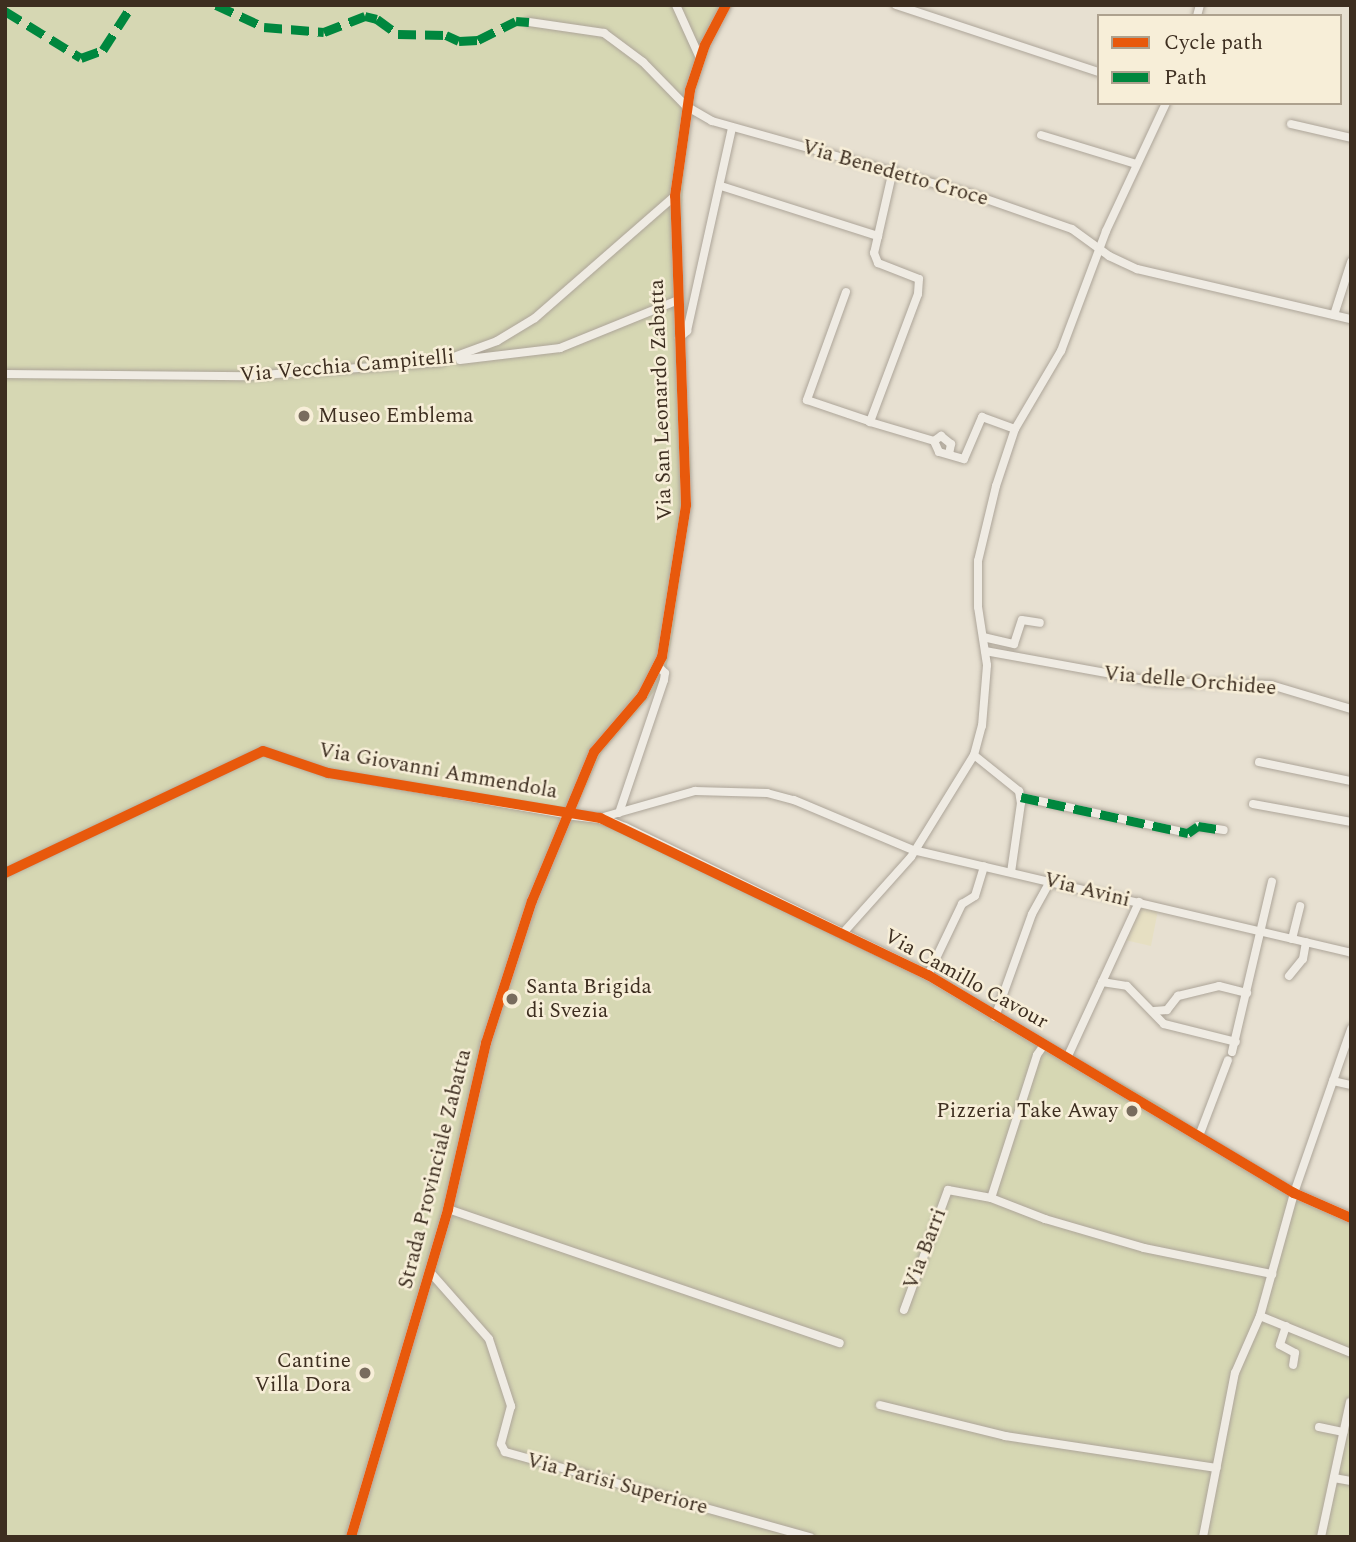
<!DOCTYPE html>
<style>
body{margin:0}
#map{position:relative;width:1356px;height:1542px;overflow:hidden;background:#e7e0d1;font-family:Spectral,serif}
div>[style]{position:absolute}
.farmland>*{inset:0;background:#e6dfc2}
.green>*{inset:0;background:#d6d7b3}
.roads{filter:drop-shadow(0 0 2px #ada599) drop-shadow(0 0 2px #ada599)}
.street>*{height:8px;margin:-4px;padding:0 4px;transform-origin:4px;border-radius:4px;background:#efebe3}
.secondary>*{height:10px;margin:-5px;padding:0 5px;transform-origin:5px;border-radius:5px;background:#efebe3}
.quiet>*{height:9px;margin-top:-4.5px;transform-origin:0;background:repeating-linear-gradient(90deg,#00873e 0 18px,transparent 0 27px)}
.cycleway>*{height:10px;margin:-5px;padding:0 5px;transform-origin:5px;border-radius:5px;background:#e8590c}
.dots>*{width:19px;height:19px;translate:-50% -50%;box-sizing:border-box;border:4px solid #f7eed8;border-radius:50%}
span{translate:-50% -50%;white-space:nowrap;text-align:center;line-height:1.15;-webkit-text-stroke:5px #f7eed8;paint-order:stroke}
.street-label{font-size:21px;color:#3d2e20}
.poi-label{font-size:21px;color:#3d2e20}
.left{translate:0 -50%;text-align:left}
.right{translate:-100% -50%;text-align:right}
.frame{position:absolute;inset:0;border:7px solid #3d2e20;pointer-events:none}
.legend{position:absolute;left:1097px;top:14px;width:245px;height:91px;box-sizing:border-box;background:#f7eed8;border:2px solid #ada18e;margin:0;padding:9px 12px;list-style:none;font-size:21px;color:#3d2e20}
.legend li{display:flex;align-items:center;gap:14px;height:35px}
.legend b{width:35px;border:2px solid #ada18e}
</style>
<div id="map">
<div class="farmland">
<div style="clip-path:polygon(1140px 907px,1158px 910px,1151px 946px,1125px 940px)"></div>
</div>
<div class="green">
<div style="clip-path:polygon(5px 5px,733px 5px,713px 37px,692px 101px,686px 141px,679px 258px,691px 468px,675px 622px,664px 680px,602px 752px,575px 810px,620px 823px,1013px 1022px,1166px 1108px,1244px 1167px,1351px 1214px,1351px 1537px,5px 1537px)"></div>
</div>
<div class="roads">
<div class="street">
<div style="left:676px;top:5px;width:58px;rotate:65.6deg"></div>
<div style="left:896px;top:5px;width:214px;rotate:18.3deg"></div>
<div style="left:1197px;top:16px;width:11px;rotate:-75deg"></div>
<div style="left:529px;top:22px;width:76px;rotate:8.3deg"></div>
<div style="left:604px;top:33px;width:49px;rotate:36.6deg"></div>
<div style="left:643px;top:62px;width:62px;rotate:45.7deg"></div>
<div style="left:686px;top:106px;width:30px;rotate:30deg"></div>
<div style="left:712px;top:121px;width:267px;rotate:15.7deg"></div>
<div style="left:969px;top:193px;width:109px;rotate:19.3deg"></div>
<div style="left:1072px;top:229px;width:46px;rotate:36.1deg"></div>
<div style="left:1109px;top:256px;width:31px;rotate:25deg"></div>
<div style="left:1137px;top:269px;width:220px;rotate:13.2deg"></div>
<div style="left:1291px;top:124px;width:62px;rotate:13.1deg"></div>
<div style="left:1041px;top:135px;width:99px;rotate:17deg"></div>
<div style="left:721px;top:186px;width:165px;rotate:17.7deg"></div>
<div style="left:878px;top:236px;width:17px;rotate:103deg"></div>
<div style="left:874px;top:253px;width:11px;rotate:68deg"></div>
<div style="left:878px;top:263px;width:44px;rotate:21.3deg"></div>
<div style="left:919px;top:279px;width:15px;rotate:94deg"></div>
<div style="left:918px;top:294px;width:137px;rotate:110.6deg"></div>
<div style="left:870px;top:422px;width:67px;rotate:16.5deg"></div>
<div style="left:934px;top:441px;width:9px;rotate:-36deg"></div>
<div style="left:941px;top:436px;width:13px;rotate:39deg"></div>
<div style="left:951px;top:444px;width:10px;rotate:101deg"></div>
<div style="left:878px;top:236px;width:68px;rotate:-77.2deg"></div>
<div style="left:846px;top:292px;width:115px;rotate:109.9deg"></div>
<div style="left:807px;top:400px;width:65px;rotate:18.7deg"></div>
<div style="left:1334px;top:315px;width:56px;rotate:-72.2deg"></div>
<div style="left:679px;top:338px;width:11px;rotate:-41deg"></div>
<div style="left:687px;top:331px;width:208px;rotate:-77.5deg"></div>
<div style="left:460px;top:360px;width:101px;rotate:-6.8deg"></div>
<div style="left:560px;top:348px;width:127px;rotate:-22.1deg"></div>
<div style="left:5px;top:374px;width:244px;rotate:0.5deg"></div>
<div style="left:249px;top:376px;width:192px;rotate:-4.2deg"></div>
<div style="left:440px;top:362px;width:61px;rotate:-20.2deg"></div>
<div style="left:497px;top:341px;width:44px;rotate:-31.2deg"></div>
<div style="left:535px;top:318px;width:186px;rotate:-41.1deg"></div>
<div style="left:934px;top:441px;width:12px;rotate:66deg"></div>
<div style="left:939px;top:452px;width:26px;rotate:16deg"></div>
<div style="left:964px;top:459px;width:46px;rotate:-66.8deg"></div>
<div style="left:982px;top:417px;width:35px;rotate:20deg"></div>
<div style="left:983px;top:637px;width:32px;rotate:13deg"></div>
<div style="left:1014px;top:644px;width:25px;rotate:-72deg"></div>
<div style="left:1022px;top:620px;width:18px;rotate:9deg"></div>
<div style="left:985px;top:651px;width:174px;rotate:10.3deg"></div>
<div style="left:1156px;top:682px;width:115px;rotate:1.5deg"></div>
<div style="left:1271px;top:685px;width:84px;rotate:16.7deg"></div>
<div style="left:974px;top:755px;width:58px;rotate:38.7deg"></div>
<div style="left:1019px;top:791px;width:12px;rotate:81deg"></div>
<div style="left:1021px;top:803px;width:70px;rotate:98.2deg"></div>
<div style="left:1259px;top:762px;width:94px;rotate:11.7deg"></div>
<div style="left:1021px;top:797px;width:171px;rotate:12.2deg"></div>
<div style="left:1188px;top:833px;width:12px;rotate:-35deg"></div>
<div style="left:1198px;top:826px;width:26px;rotate:9deg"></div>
<div style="left:1253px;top:804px;width:100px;rotate:10.4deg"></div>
<div style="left:619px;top:813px;width:140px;rotate:-71.3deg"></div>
<div style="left:664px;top:680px;width:7px;rotate:-82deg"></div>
<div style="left:665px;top:673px;width:8px;rotate:-135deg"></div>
<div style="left:600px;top:818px;width:99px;rotate:-15.9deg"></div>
<div style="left:695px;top:791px;width:72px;rotate:1.6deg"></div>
<div style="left:767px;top:793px;width:28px;rotate:15deg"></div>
<div style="left:794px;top:800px;width:129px;rotate:22.8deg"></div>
<div style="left:913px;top:850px;width:450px;rotate:13.2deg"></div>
<div style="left:5px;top:873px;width:285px;rotate:-25.3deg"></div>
<div style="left:263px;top:751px;width:69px;rotate:18.7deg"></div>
<div style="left:328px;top:773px;width:242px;rotate:9.8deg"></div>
<div style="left:843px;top:933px;width:102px;rotate:-48.2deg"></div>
<div style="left:911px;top:857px;width:120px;rotate:-58.3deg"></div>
<div style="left:974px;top:755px;width:30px;rotate:-75deg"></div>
<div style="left:982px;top:726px;width:61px;rotate:-85.3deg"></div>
<div style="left:987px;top:665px;width:59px;rotate:-98.8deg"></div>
<div style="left:978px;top:607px;width:46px;rotate:-90deg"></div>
<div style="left:978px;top:561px;width:77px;rotate:-76.5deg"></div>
<div style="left:996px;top:486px;width:60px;rotate:-71.6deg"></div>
<div style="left:1015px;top:429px;width:91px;rotate:-59.5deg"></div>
<div style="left:1061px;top:351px;width:128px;rotate:-69.4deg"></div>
<div style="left:1106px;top:231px;width:141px;rotate:-64.9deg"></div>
<div style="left:1292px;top:939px;width:34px;rotate:-76deg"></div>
<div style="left:928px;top:975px;width:79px;rotate:-64.4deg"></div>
<div style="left:962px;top:904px;width:15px;rotate:-32deg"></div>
<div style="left:975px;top:896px;width:31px;rotate:-73deg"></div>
<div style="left:1289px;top:976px;width:22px;rotate:-51deg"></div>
<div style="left:1303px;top:959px;width:17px;rotate:-80deg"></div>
<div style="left:1102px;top:982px;width:25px;rotate:9deg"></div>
<div style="left:1127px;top:986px;width:53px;rotate:45.8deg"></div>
<div style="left:1164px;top:1024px;width:74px;rotate:14deg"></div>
<div style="left:1154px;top:1011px;width:13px;rotate:-4deg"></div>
<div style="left:1167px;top:1010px;width:18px;rotate:-52deg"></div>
<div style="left:1178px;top:996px;width:42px;rotate:-13.7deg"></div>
<div style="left:1219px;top:986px;width:29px;rotate:14deg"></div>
<div style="left:995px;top:1017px;width:109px;rotate:-70.2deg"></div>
<div style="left:1032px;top:914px;width:38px;rotate:-61deg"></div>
<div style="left:1044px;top:1045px;width:12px;rotate:125deg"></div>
<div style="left:1037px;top:1055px;width:150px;rotate:107.8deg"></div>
<div style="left:991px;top:1198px;width:58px;rotate:21.3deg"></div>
<div style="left:1045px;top:1219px;width:103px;rotate:16.3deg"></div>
<div style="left:1144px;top:1248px;width:131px;rotate:11.5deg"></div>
<div style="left:1232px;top:1052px;width:175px;rotate:-76.8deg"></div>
<div style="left:1067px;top:1058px;width:172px;rotate:-65.2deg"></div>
<div style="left:1333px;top:1081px;width:18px;rotate:13deg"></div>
<div style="left:1199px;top:1136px;width:81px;rotate:-69.1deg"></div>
<div style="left:448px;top:1209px;width:414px;rotate:18.9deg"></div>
<div style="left:430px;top:1272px;width:89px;rotate:48.6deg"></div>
<div style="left:489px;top:1339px;width:71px;rotate:71.8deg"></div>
<div style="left:511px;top:1406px;width:39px;rotate:105deg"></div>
<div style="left:501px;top:1444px;width:9px;rotate:63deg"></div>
<div style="left:505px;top:1452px;width:317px;rotate:15.6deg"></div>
<div style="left:904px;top:1310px;width:128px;rotate:-69.9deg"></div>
<div style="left:948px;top:1190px;width:44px;rotate:10.5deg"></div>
<div style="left:1260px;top:1316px;width:98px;rotate:22.1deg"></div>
<div style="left:1286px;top:1326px;width:20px;rotate:108deg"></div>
<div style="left:1280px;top:1345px;width:17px;rotate:28deg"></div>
<div style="left:1295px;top:1353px;width:12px;rotate:99deg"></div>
<div style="left:880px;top:1405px;width:129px;rotate:13.9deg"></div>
<div style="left:1005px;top:1436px;width:214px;rotate:8.6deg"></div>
<div style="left:1319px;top:1427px;width:25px;rotate:12deg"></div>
<div style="left:1334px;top:1478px;width:17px;rotate:10deg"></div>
<div style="left:1203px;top:1537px;width:167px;rotate:-79deg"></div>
<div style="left:1235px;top:1373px;width:62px;rotate:-66.3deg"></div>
<div style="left:1260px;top:1316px;width:128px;rotate:-74.5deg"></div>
<div style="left:1294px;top:1193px;width:174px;rotate:-70.8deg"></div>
<div style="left:1321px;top:1537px;width:138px;rotate:-77.9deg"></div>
</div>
<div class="secondary">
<div style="left:566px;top:814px;width:34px;rotate:7deg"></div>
<div style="left:600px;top:818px;width:27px;rotate:22deg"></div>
<div style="left:625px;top:828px;width:337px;rotate:25.9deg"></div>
<div style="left:928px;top:975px;width:426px;rotate:30.8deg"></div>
<div style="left:1294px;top:1193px;width:62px;rotate:23.7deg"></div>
<div style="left:351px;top:1537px;width:342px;rotate:-73.5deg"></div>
<div style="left:448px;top:1209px;width:170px;rotate:-77.1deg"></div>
<div style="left:486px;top:1043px;width:149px;rotate:-72.1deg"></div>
<div style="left:532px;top:901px;width:161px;rotate:-67.4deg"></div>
<div style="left:594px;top:752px;width:74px;rotate:-49.4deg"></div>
<div style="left:642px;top:696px;width:44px;rotate:-62.9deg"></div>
<div style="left:662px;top:657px;width:154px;rotate:-81deg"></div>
<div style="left:686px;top:505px;width:309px;rotate:-92deg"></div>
<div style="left:675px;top:196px;width:107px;rotate:-81.9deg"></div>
<div style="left:690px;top:90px;width:47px;rotate:-71.6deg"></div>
<div style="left:705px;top:45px;width:45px;rotate:-62.3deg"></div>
</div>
</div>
<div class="quiet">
<div style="left:216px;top:5px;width:53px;rotate:24.6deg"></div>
<div style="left:264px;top:27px;width:60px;rotate:4.8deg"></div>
<div style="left:324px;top:32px;width:44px;rotate:-21.3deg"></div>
<div style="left:365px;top:16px;width:12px;rotate:14deg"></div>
<div style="left:377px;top:19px;width:26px;rotate:36deg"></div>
<div style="left:398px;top:34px;width:48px;rotate:1.2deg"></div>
<div style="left:446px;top:35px;width:14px;rotate:25deg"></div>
<div style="left:459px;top:41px;width:19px;rotate:-3deg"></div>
<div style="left:478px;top:40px;width:42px;rotate:-26.6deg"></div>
<div style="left:516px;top:21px;width:13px;rotate:4deg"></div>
<div style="left:5px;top:11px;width:89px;rotate:31.7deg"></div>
<div style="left:81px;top:58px;width:23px;rotate:-20deg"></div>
<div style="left:103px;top:50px;width:54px;rotate:-57.2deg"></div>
<div style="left:1021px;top:797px;width:171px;rotate:12.2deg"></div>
<div style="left:1188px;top:833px;width:12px;rotate:-35deg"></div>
<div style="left:1198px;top:826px;width:26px;rotate:9deg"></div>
</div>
<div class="cycleway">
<div style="left:5px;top:873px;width:285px;rotate:-25.3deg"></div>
<div style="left:263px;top:751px;width:69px;rotate:18.7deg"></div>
<div style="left:328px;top:773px;width:276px;rotate:9.4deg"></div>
<div style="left:600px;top:818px;width:364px;rotate:25.6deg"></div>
<div style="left:928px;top:975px;width:426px;rotate:30.8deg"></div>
<div style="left:1294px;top:1193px;width:62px;rotate:23.7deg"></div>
<div style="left:351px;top:1537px;width:342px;rotate:-73.5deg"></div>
<div style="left:448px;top:1209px;width:170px;rotate:-77.1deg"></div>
<div style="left:486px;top:1043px;width:149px;rotate:-72.1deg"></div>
<div style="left:532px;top:901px;width:161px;rotate:-67.4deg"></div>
<div style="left:594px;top:752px;width:74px;rotate:-49.4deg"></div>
<div style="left:642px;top:696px;width:44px;rotate:-62.9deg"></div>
<div style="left:662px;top:657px;width:154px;rotate:-81deg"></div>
<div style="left:686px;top:505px;width:309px;rotate:-92deg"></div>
<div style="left:675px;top:196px;width:107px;rotate:-81.9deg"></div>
<div style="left:690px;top:90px;width:47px;rotate:-71.6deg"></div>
<div style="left:705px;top:45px;width:45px;rotate:-62.3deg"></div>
</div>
<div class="dots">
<div style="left:304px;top:416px;background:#786c5e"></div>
<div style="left:512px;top:999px;background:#786c5e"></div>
<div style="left:1132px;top:1111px;background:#786c5e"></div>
<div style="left:365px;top:1373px;background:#786c5e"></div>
</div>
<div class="street-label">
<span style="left:895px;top:173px;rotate:16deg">Via Benedetto Croce</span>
<span style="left:347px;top:366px;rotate:-5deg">Via Vecchia Campitelli</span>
<span style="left:661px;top:400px;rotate:-92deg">Via San Leonardo Zabatta</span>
<span style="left:1190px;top:681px;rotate:5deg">Via delle Orchidee</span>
<span style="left:438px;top:771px;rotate:10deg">Via Giovanni Ammendola</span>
<span style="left:1087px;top:890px;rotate:14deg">Via Avini</span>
<span style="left:966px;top:979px;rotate:29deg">Via Camillo Cavour</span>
<span style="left:435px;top:1169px;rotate:-76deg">Strada Provinciale Zabatta</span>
<span style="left:925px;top:1249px;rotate:-69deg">Via Barri</span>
<span style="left:617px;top:1484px;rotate:15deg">Via Parisi Superiore</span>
</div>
<div class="poi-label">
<span class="left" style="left:318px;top:416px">Museo Emblema</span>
<span class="left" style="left:526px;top:999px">Santa Brigida<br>di Svezia</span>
<span class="right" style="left:1118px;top:1111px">Pizzeria Take Away</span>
<span class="right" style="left:351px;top:1373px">Cantine<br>Villa Dora</span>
</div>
<div class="frame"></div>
<ul class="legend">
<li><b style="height:9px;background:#e8590c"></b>Cycle path</li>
<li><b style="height:9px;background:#00873e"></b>Path</li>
</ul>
</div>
